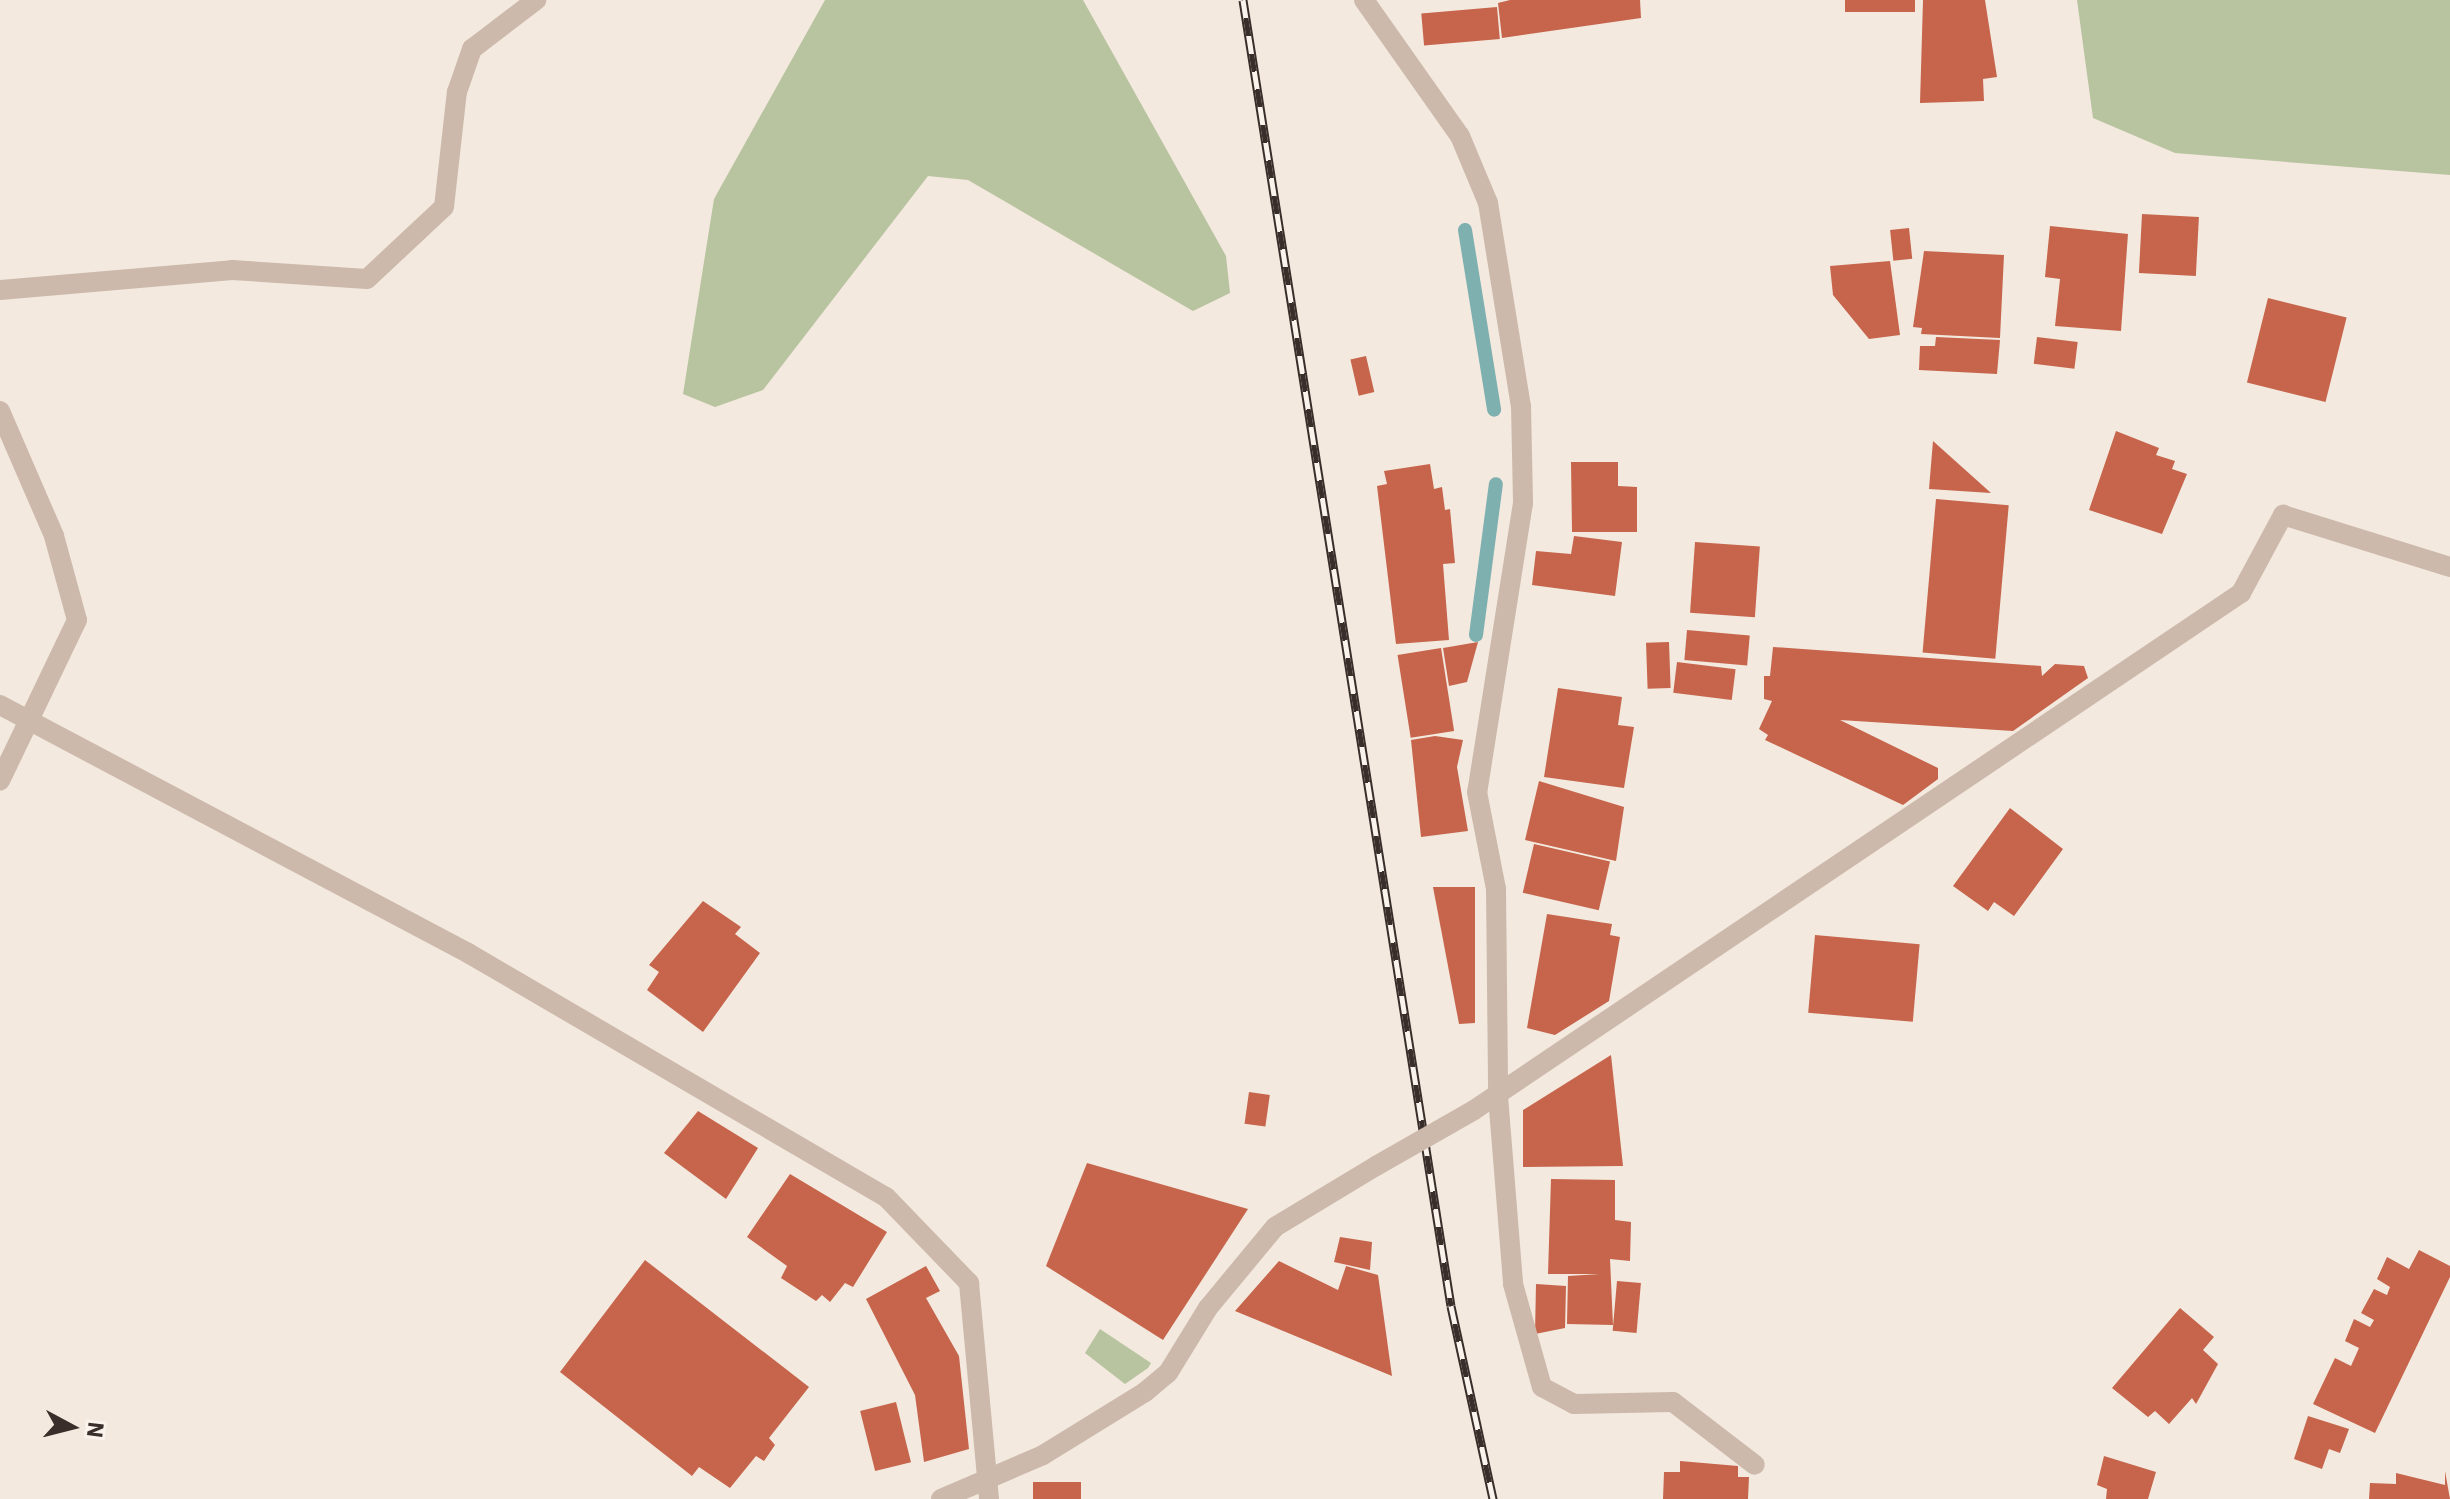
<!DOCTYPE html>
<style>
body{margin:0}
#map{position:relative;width:2450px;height:1499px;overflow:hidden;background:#f3e9df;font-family:"IBM Plex Sans",sans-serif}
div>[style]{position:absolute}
.green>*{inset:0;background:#b8c39f}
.stream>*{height:14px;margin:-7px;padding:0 7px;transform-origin:7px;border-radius:7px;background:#7eb0b0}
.building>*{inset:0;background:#c6654b;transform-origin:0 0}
.minor>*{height:20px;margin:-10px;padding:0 10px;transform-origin:10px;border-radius:10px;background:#ccb9ab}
.rail>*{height:9px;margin-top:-4.5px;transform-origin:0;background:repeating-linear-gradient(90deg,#faf3ec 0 18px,#392e2a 0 36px);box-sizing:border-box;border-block:2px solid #392e2a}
.minor-bridge>*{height:20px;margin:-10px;padding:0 10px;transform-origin:10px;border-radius:10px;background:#ccb9ab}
span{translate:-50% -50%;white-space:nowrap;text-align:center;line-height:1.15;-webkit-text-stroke:7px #faf3ec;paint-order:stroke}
.north{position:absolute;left:32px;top:1387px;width:80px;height:80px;-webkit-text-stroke:6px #faf3ec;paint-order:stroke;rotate:97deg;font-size:22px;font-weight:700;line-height:32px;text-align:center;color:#392e2a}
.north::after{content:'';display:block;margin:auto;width:28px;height:36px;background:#392e2a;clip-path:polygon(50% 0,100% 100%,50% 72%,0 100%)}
</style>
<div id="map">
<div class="green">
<div style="clip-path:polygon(825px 0,1083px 0,1226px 256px,1230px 293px,1193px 311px,968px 180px,928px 176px,763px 390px,715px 407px,683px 394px,714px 199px)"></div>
<div style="clip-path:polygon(2077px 0,2450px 0,2450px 175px,2175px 153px,2093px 118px)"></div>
<div style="clip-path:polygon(1100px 1329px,1151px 1363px,1148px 1368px,1125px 1384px,1085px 1353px)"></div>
</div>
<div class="stream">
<div style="left:1465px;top:230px;width:182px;rotate:80.8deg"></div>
<div style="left:1476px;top:635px;width:152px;rotate:-82.5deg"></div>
</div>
<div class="building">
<div style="clip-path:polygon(1510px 0,1640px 0,1641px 18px,1502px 38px,1498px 3px)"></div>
<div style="left:1845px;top:0;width:70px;height:12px"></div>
<div style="clip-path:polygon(1923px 0,1985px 0,1997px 77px,1983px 79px,1984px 101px,1920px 103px)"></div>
<div style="left:1497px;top:7px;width:32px;height:76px;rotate:85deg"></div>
<div style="left:2142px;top:214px;width:57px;height:59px;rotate:3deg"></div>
<div style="clip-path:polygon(2050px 226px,2128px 234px,2121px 331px,2055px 326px,2060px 279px,2045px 277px)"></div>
<div style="left:1909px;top:228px;width:31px;height:19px;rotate:84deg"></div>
<div style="clip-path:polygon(1924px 251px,2004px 255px,2000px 338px,1921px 334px,1922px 328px,1913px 327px)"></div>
<div style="clip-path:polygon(1890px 261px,1900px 335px,1869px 339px,1833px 295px,1830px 266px)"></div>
<div style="left:2268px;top:298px;width:81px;height:87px;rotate:14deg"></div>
<div style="clip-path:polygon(1936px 337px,2000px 340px,1997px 374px,1919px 370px,1920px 346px,1935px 346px)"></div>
<div style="left:2037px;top:337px;width:41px;height:27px;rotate:7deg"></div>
<div style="left:1366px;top:356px;width:37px;height:16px;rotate:77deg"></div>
<div style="clip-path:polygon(2116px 431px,2159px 448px,2156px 455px,2175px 461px,2172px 469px,2187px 474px,2162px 534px,2089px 510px)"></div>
<div style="clip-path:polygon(1933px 441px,1991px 493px,1929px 489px)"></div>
<div style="clip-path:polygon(1571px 462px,1618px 462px,1618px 486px,1637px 487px,1637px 532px,1572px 532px)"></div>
<div style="clip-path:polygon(1430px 464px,1434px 489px,1442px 487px,1445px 510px,1450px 509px,1455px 563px,1443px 564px,1449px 640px,1396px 644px,1377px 486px,1387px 484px,1384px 471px)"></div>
<div style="left:1936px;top:499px;width:73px;height:154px;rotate:5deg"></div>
<div style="clip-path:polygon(1574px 536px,1622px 542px,1615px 596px,1532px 585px,1536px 551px,1571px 554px)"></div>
<div style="left:1695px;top:542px;width:65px;height:71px;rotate:4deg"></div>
<div style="left:1687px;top:630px;width:63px;height:30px;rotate:5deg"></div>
<div style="clip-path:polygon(1478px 642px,1467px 682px,1449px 686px,1443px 648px)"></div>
<div style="left:1669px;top:642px;width:46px;height:23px;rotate:88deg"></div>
<div style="clip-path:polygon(1773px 647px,2041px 666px,2042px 676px,2055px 664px,2084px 666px,2088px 678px,2013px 731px,1840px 720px,1938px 768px,1938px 779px,1903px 805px,1765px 740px,1768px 735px,1759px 729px,1772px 701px,1764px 699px,1764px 676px,1770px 676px)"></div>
<div style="left:1441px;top:648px;width:84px;height:44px;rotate:81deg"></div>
<div style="left:1677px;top:662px;width:59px;height:31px;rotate:7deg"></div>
<div style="clip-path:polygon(1558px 688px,1622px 697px,1618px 725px,1634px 727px,1624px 788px,1544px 777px)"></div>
<div style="clip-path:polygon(1435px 736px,1463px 740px,1457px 767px,1468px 831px,1421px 837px,1411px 740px)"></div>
<div style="clip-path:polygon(1539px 781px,1624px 807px,1616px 861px,1525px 840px)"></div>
<div style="clip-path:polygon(2010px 808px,2063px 849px,2014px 916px,1994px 902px,1988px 911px,1953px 886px)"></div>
<div style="left:1534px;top:844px;width:78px;height:50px;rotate:13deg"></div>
<div style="clip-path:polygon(1433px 887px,1475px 887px,1475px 1023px,1459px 1024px)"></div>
<div style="clip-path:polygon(703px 901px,741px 927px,735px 934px,760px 953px,703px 1032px,647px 990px,659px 972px,649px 965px)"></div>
<div style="clip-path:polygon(1547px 914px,1612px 924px,1610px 935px,1620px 937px,1609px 1001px,1555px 1035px,1527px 1028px)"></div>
<div style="left:1815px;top:935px;width:105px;height:78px;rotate:5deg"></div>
<div style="clip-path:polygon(1611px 1055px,1623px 1166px,1523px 1167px,1523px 1110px)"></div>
<div style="left:1249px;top:1092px;width:21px;height:32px;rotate:8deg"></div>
<div style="clip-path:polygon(698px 1111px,758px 1148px,726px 1199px,664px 1153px)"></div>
<div style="clip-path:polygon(1087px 1163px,1248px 1209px,1163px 1340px,1046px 1266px)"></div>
<div style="clip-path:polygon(790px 1174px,887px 1232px,853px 1287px,845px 1283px,830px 1302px,822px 1295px,816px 1301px,781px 1278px,787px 1266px,747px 1237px)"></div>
<div style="clip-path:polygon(1551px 1179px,1615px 1180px,1615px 1220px,1631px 1222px,1630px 1261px,1610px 1259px,1613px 1325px,1567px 1324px,1568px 1276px,1600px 1274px,1548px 1274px)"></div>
<div style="clip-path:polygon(1340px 1237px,1372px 1242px,1370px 1270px,1334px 1262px)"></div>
<div style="clip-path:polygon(2419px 1250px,2450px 1266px,2450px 1277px,2375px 1433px,2313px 1404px,2335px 1358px,2351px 1366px,2359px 1348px,2345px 1341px,2354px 1319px,2370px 1327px,2374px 1320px,2361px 1313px,2374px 1289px,2387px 1295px,2390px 1287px,2377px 1279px,2387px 1257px,2409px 1269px)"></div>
<div style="clip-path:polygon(645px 1260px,809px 1387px,769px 1438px,775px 1445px,764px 1461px,756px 1456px,730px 1488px,699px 1467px,692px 1476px,560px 1372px)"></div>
<div style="clip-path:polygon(1279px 1261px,1338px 1290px,1346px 1266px,1378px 1275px,1392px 1376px,1235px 1311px)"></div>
<div style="clip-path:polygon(926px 1266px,940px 1291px,926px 1298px,959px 1356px,969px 1449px,924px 1462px,915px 1395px,866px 1299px)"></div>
<div style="left:1617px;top:1281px;width:24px;height:50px;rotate:5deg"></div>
<div style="clip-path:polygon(1536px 1284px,1566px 1286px,1565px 1328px,1535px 1334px)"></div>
<div style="clip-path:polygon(2180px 1308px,2214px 1337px,2203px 1350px,2218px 1364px,2196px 1404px,2192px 1398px,2169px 1424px,2155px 1411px,2148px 1417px,2112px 1388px)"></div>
<div style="left:896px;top:1402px;width:62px;height:37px;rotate:76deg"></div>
<div style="clip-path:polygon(2308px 1416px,2349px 1429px,2340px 1453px,2329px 1449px,2322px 1469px,2294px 1459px)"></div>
<div style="clip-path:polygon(2104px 1456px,2156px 1472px,2148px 1499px,2106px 1499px,2107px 1489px,2097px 1485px)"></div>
<div style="clip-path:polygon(1680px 1461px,1738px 1466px,1738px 1477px,1749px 1477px,1748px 1499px,1663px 1499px,1664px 1472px,1680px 1472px)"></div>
<div style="clip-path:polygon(2445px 1471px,2450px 1499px,2369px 1499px,2370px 1483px,2396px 1484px,2396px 1473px,2445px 1485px)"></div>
<div style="left:1081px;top:1482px;width:17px;height:48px;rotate:90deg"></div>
</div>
<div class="minor">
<div style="left:1364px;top:0;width:166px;rotate:54.8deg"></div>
<div style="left:1460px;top:136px;width:73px;rotate:67.3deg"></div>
<div style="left:1488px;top:203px;width:206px;rotate:80.8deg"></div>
<div style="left:1521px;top:406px;width:97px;rotate:88.8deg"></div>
<div style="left:1523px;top:503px;width:293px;rotate:99deg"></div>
<div style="left:1477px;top:792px;width:99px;rotate:78.9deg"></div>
<div style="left:1496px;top:889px;width:207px;rotate:89.4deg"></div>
<div style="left:1498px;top:1096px;width:189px;rotate:85.4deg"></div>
<div style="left:1513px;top:1284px;width:107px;rotate:74.3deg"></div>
<div style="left:1542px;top:1387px;width:36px;rotate:28deg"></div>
<div style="left:1574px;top:1404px;width:99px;rotate:-1.2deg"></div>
<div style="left:1673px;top:1402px;width:103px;rotate:37.5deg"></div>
<div style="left:0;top:290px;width:233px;rotate:-4.9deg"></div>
<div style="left:232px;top:270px;width:135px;rotate:3.8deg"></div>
<div style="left:367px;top:279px;width:105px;rotate:-43.1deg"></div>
<div style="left:444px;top:207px;width:116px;rotate:-83.6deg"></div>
<div style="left:457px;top:92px;width:46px;rotate:-70.8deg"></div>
<div style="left:472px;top:49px;width:81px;rotate:-37.4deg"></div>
<div style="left:0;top:411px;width:136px;rotate:66.6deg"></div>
<div style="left:54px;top:536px;width:87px;rotate:74.7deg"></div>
<div style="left:77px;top:620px;width:178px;rotate:115.6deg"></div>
<div style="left:0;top:705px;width:530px;rotate:27.92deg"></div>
<div style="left:468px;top:953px;width:484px;rotate:30.3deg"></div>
<div style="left:886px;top:1197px;width:120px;rotate:46deg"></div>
<div style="left:969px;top:1283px;width:217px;rotate:84.7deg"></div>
<div style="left:1474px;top:1110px;width:925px;rotate:-33.98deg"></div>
<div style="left:2241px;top:593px;width:89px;rotate:-61.7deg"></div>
<div style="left:2283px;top:515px;width:175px;rotate:17.3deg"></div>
<div style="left:941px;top:1499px;width:111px;rotate:-23.3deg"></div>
<div style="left:1043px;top:1455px;width:120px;rotate:-31.7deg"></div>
<div style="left:1145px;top:1392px;width:30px;rotate:-40deg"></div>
<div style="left:1168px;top:1373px;width:76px;rotate:-58.4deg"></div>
<div style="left:1208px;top:1308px;width:105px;rotate:-50.4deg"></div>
<div style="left:1275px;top:1227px;width:118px;rotate:-31.1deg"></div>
</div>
<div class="rail">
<div style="left:1243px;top:0;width:1322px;rotate:80.95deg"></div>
<div style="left:1451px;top:1306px;width:198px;rotate:77.7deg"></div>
</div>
<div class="minor-bridge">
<div style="left:1376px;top:1166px;width:113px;rotate:-29.7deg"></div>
</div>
<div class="north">N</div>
</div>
